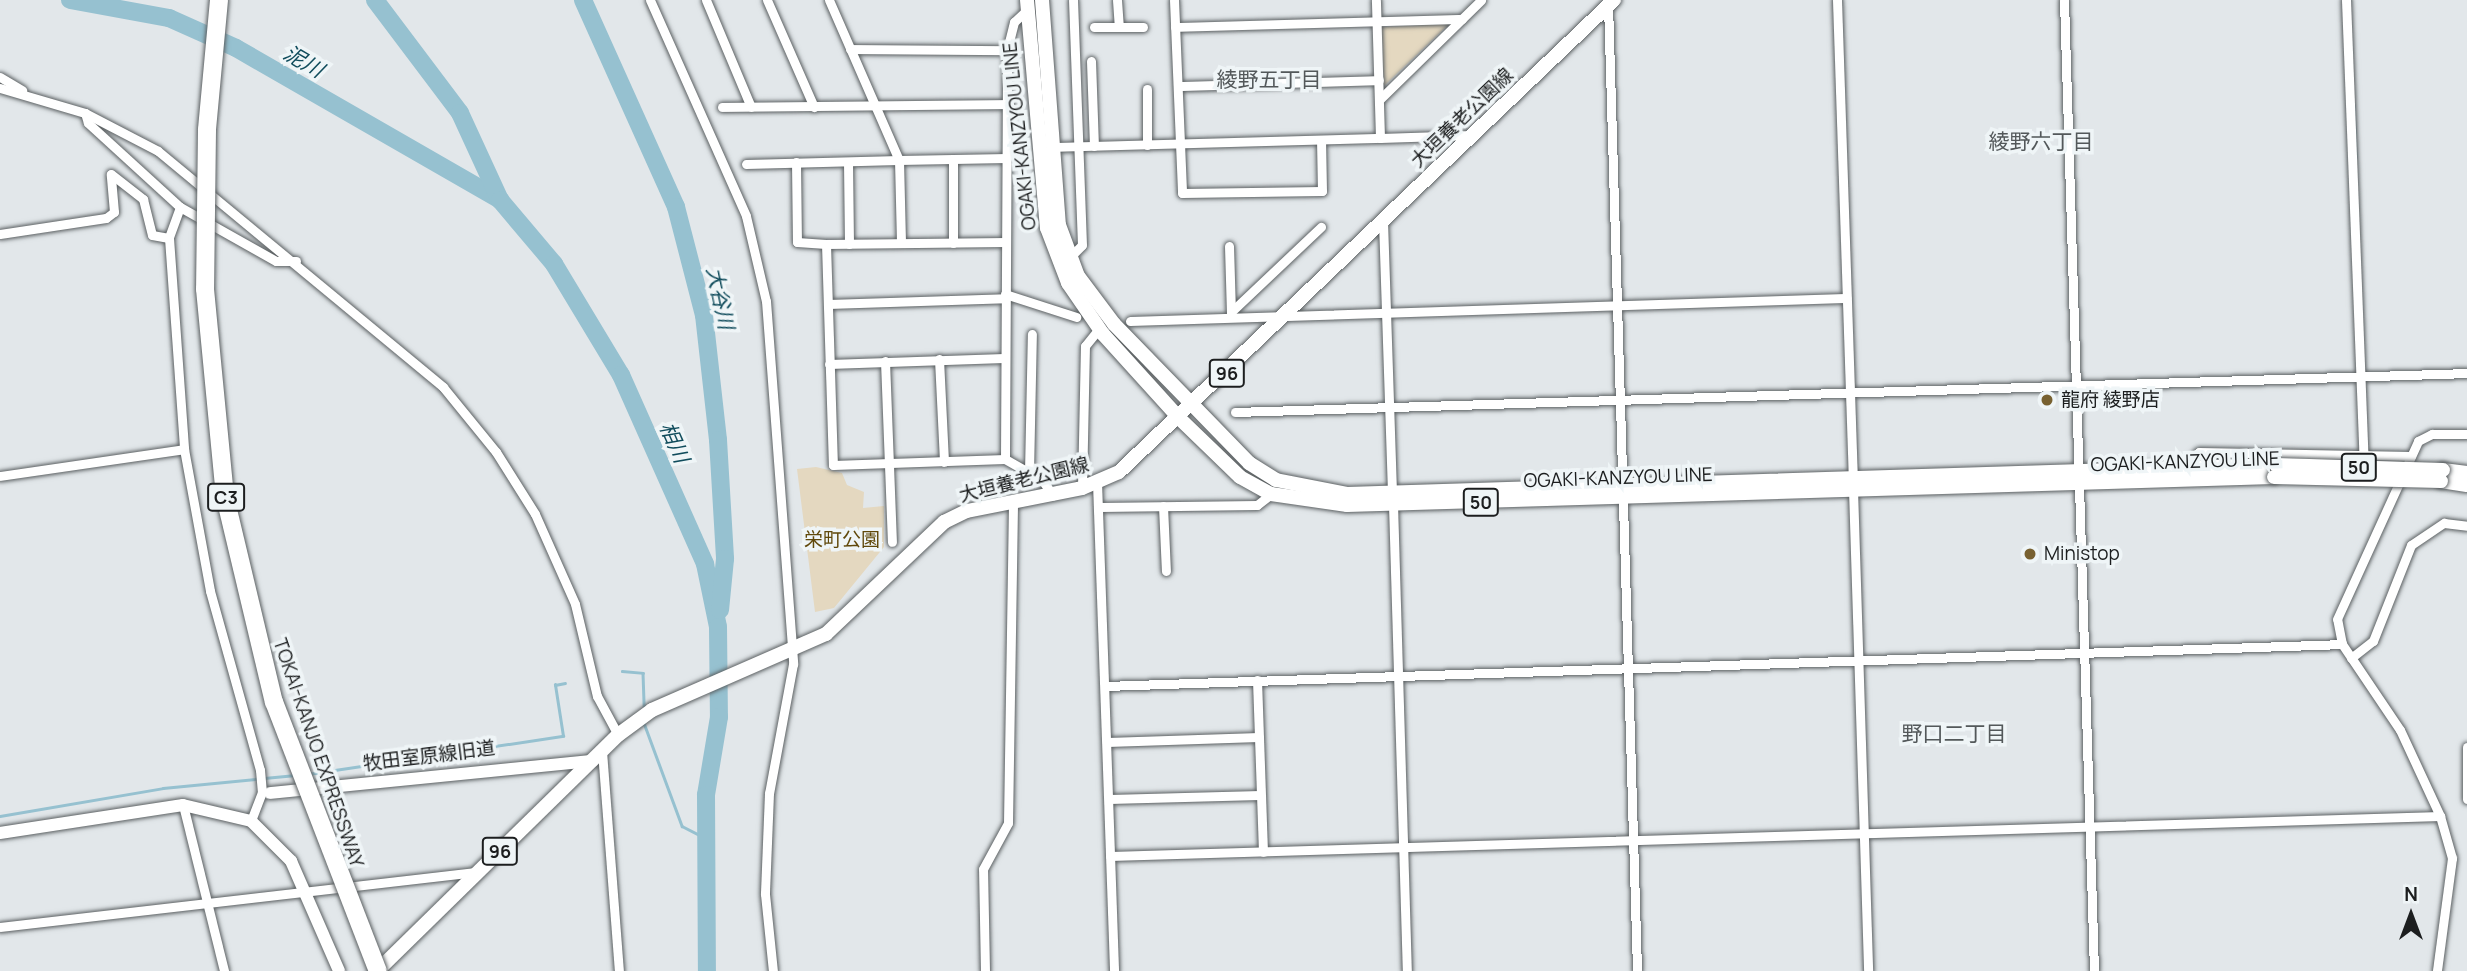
<!DOCTYPE html>
<meta charset="utf-8">
<style>
body{margin:0}
#map{position:relative;width:2467px;height:971px;overflow:hidden;background:#e2e7ea;font-family:Manrope,"Noto Sans JP",sans-serif}
div>[style]{position:absolute}
.green>*{inset:0;background:#e4d8c0}
.stream>*{height:2.5px;margin:-1.25px;padding:0 1.25px;transform-origin:1.25px;border-radius:1.25px;background:#96c1d0}
.river>*{height:18px;margin:-9px;padding:0 9px;transform-origin:9px;border-radius:9px;background:#96c1d0}
.roads{filter:drop-shadow(0 0 2px #5b6062) drop-shadow(0 0 2px #5b6062)}
.minor>*{height:9px;margin:-4.5px;padding:0 4.5px;transform-origin:4.5px;border-radius:4.5px;background:#fff}
.tertiary>*{height:12px;margin:-6px;padding:0 6px;transform-origin:6px;border-radius:6px;background:#fff}
.secondary>*{height:12px;margin:-6px;padding:0 6px;transform-origin:6px;border-radius:6px;background:#fff}
.primary>*{height:14px;margin:-7px;padding:0 7px;transform-origin:7px;border-radius:7px;background:#fff}
.bridges{filter:drop-shadow(0 0 2px #5b6062) drop-shadow(0 0 2px #5b6062)}
.primary-bridge>*{height:14px;margin:-7px;padding:0 7px;transform-origin:7px;border-radius:7px;background:#fff}
.motorway-bridge>*{height:18px;margin:-9px;padding:0 9px;transform-origin:9px;border-radius:9px;background:#fff}
.dots>*{width:19px;height:19px;translate:-50% -50%;box-sizing:border-box;border:4px solid #eff5f7;border-radius:50%}
span{translate:-50% -50%;white-space:nowrap;text-align:center;line-height:1.15;-webkit-text-stroke:7px #eff5f7;paint-order:stroke}
.shield-label span{padding:2px 5px;background:#eff5f7;border:2px solid;border-radius:5px;-webkit-text-stroke-width:0}
.shield-label{font-size:18px;color:#1c1e1f;font-weight:700}
.street-label{font-size:19px;color:#1c1e1f}
.poi-label{font-size:19px;color:#1c1e1f}
.left{translate:0 -50%;text-align:left}
.park-label{font-size:19px;color:#60480a}
.water-label{font-size:21px;color:#104c5c;font-style:italic}
.neighbourhood-label{font-size:21px;color:#53585a}
.north{position:absolute;left:2376px;top:880px;width:70px;height:70px;-webkit-text-stroke:5px #eff5f7;paint-order:stroke;rotate:0deg;font-size:19px;font-weight:700;line-height:28px;text-align:center;color:#1c1e1f}
.north::after{content:'';display:block;margin:auto;width:24px;height:32px;background:#1c1e1f;clip-path:polygon(50% 0,100% 100%,50% 72%,0 100%)}
</style>
<div id="map">
<div class="green">
<div style="clip-path:polygon(1449px 24px,1384px 86px,1382px 27px)"></div>
<div style="clip-path:polygon(816px 467px,842px 473px,847px 485px,864px 492px,863px 508px,884px 506px,884px 547px,834px 608px,815px 612px,797px 469px)"></div>
</div>
<div class="stream">
<div style="left:2354px;top:105px;width:52px;rotate:87.8deg"></div>
<div style="left:622px;top:671px;width:21px;rotate:5deg"></div>
<div style="left:643px;top:673px;width:36px;rotate:88deg"></div>
<div style="left:644px;top:723px;width:110px;rotate:69.7deg"></div>
<div style="left:682px;top:826px;width:25px;rotate:27deg"></div>
<div style="left:308px;top:774px;width:258px;rotate:-8.5deg"></div>
<div style="left:563px;top:736px;width:52px;rotate:-98.9deg"></div>
<div style="left:555px;top:685px;width:10px;rotate:-11deg"></div>
<div style="left:0;top:816px;width:165px;rotate:-9.7deg"></div>
<div style="left:163px;top:788px;width:133px;rotate:-5.6deg"></div>
</div>
<div class="river">
<div style="left:70px;top:0;width:101px;rotate:10.3deg"></div>
<div style="left:169px;top:18px;width:73px;rotate:24.1deg"></div>
<div style="left:236px;top:48px;width:305px;rotate:29.9deg"></div>
<div style="left:375px;top:0;width:141px;rotate:53deg"></div>
<div style="left:460px;top:113px;width:96px;rotate:65.3deg"></div>
<div style="left:500px;top:200px;width:84px;rotate:49.8deg"></div>
<div style="left:554px;top:264px;width:130px;rotate:58.9deg"></div>
<div style="left:621px;top:375px;width:207px;rotate:66deg"></div>
<div style="left:705px;top:564px;width:64px;rotate:78.3deg"></div>
<div style="left:718px;top:627px;width:90px;rotate:89.4deg"></div>
<div style="left:719px;top:717px;width:79px;rotate:99.5deg"></div>
<div style="left:706px;top:795px;width:176px;rotate:89.7deg"></div>
<div style="left:583px;top:0;width:227px;rotate:65.8deg"></div>
<div style="left:676px;top:207px;width:112px;rotate:75.5deg"></div>
<div style="left:704px;top:315px;width:126px;rotate:83.6deg"></div>
<div style="left:718px;top:440px;width:119px;rotate:86.6deg"></div>
<div style="left:725px;top:559px;width:51px;rotate:95.6deg"></div>
</div>
<div class="roads">
<div class="minor">
<div style="left:650px;top:0;width:236px;rotate:66deg"></div>
<div style="left:746px;top:216px;width:87px;rotate:76.8deg"></div>
<div style="left:766px;top:301px;width:364px;rotate:85.7deg"></div>
<div style="left:793px;top:664px;width:131px;rotate:100.5deg"></div>
<div style="left:769px;top:793px;width:101px;rotate:92.3deg"></div>
<div style="left:765px;top:894px;width:77px;rotate:84.1deg"></div>
<div style="left:706px;top:0;width:116px;rotate:67.2deg"></div>
<div style="left:767px;top:0;width:117px;rotate:66.3deg"></div>
<div style="left:829px;top:0;width:175px;rotate:66.4deg"></div>
<div style="left:899px;top:160px;width:108px;rotate:-1.1deg"></div>
<div style="left:1117px;top:0;width:27px;rotate:86deg"></div>
<div style="left:1174px;top:0;width:193px;rotate:87.6deg"></div>
<div style="left:1182px;top:193px;width:140px;rotate:-0.8deg"></div>
<div style="left:1322px;top:191px;width:51px;rotate:-91.1deg"></div>
<div style="left:1837px;top:0;width:477px;rotate:88.1deg"></div>
<div style="left:2064px;top:0;width:971px;rotate:88.23deg"></div>
<div style="left:2346px;top:0;width:452px;rotate:87.8deg"></div>
<div style="left:1608px;top:4px;width:967px;rotate:88.28deg"></div>
<div style="left:1094px;top:27px;width:49px"></div>
<div style="left:1175px;top:27px;width:287px;rotate:-1.6deg"></div>
<div style="left:850px;top:49px;width:157px;rotate:0.4deg"></div>
<div style="left:1091px;top:61px;width:85px;rotate:88deg"></div>
<div style="left:0;top:77px;width:26px;rotate:31deg"></div>
<div style="left:1178px;top:86px;width:201px;rotate:-1.7deg"></div>
<div style="left:0;top:88px;width:89px;rotate:16.4deg"></div>
<div style="left:85px;top:113px;width:82px;rotate:27.5deg"></div>
<div style="left:158px;top:151px;width:370px;rotate:39.6deg"></div>
<div style="left:443px;top:387px;width:84px;rotate:50.8deg"></div>
<div style="left:496px;top:452px;width:73px;rotate:57.8deg"></div>
<div style="left:535px;top:514px;width:98px;rotate:66deg"></div>
<div style="left:575px;top:604px;width:95px;rotate:76.6deg"></div>
<div style="left:597px;top:696px;width:44px;rotate:61.7deg"></div>
<div style="left:1147px;top:89px;width:56px;rotate:90deg"></div>
<div style="left:1379px;top:100px;width:143px;rotate:-44.4deg"></div>
<div style="left:722px;top:107px;width:287px;rotate:-0.6deg"></div>
<div style="left:85px;top:113px;width:10px;rotate:73deg"></div>
<div style="left:88px;top:123px;width:125px;rotate:42.4deg"></div>
<div style="left:180px;top:207px;width:110px;rotate:29.4deg"></div>
<div style="left:276px;top:261px;width:20px"></div>
<div style="left:1380px;top:138px;width:92px;rotate:-1.9deg"></div>
<div style="left:1052px;top:147px;width:328px;rotate:-1.6deg"></div>
<div style="left:1380px;top:138px;width:138px;rotate:-91.7deg"></div>
<div style="left:953px;top:159px;width:84px;rotate:90deg"></div>
<div style="left:796px;top:162px;width:80px;rotate:89.3deg"></div>
<div style="left:797px;top:242px;width:29px;rotate:4deg"></div>
<div style="left:848px;top:162px;width:82px;rotate:89.3deg"></div>
<div style="left:746px;top:164px;width:153px;rotate:-1.5deg"></div>
<div style="left:899px;top:160px;width:83px;rotate:88.6deg"></div>
<div style="left:180px;top:207px;width:33px;rotate:110deg"></div>
<div style="left:169px;top:238px;width:212px;rotate:85.9deg"></div>
<div style="left:184px;top:449px;width:144px;rotate:79.6deg"></div>
<div style="left:210px;top:591px;width:186px;rotate:74.4deg"></div>
<div style="left:260px;top:770px;width:22px;rotate:85deg"></div>
<div style="left:262px;top:792px;width:31px;rotate:111deg"></div>
<div style="left:1383px;top:221px;width:271px;rotate:88.1deg"></div>
<div style="left:0;top:234px;width:107px;rotate:-8.6deg"></div>
<div style="left:106px;top:218px;width:10px;rotate:-37deg"></div>
<div style="left:114px;top:212px;width:38px;rotate:-95deg"></div>
<div style="left:111px;top:174px;width:41px;rotate:38deg"></div>
<div style="left:143px;top:199px;width:37px;rotate:76deg"></div>
<div style="left:152px;top:235px;width:17px;rotate:10deg"></div>
<div style="left:1006px;top:242px;width:180px;rotate:179.4deg"></div>
<div style="left:826px;top:244px;width:221px;rotate:88.2deg"></div>
<div style="left:833px;top:465px;width:172px;rotate:-2deg"></div>
<div style="left:1005px;top:459px;width:43px;rotate:29.6deg"></div>
<div style="left:1042px;top:480px;width:19px;rotate:54deg"></div>
<div style="left:1229px;top:246px;width:68px;rotate:88.3deg"></div>
<div style="left:1069px;top:258px;width:18px;rotate:-45deg"></div>
<div style="left:1082px;top:245px;width:245px;rotate:-92.1deg"></div>
<div style="left:1005px;top:294px;width:75px;rotate:17.9deg"></div>
<div style="left:828px;top:304px;width:177px;rotate:-1.9deg"></div>
<div style="left:1231px;top:312px;width:124px;rotate:-43.4deg"></div>
<div style="left:1130px;top:321px;width:717px;rotate:-1.84deg"></div>
<div style="left:939px;top:359px;width:103px;rotate:87.2deg"></div>
<div style="left:885px;top:361px;width:181px;rotate:87.8deg"></div>
<div style="left:829px;top:364px;width:175px;rotate:-2deg"></div>
<div style="left:1235px;top:412px;width:1233px;rotate:-1.81deg"></div>
<div style="left:1005px;top:459px;width:409px;rotate:-89.7deg"></div>
<div style="left:1007px;top:50px;width:29px;rotate:-76deg"></div>
<div style="left:1014px;top:22px;width:18px;rotate:-43deg"></div>
<div style="left:2187px;top:464px;width:17px;rotate:-45deg"></div>
<div style="left:2199px;top:452px;width:212px;rotate:1.1deg"></div>
<div style="left:1029px;top:472px;width:138px;rotate:-88.8deg"></div>
<div style="left:0;top:476px;width:186px;rotate:-8.3deg"></div>
<div style="left:1097px;top:482px;width:489px;rotate:88deg"></div>
<div style="left:1082px;top:488px;width:142px;rotate:-88.8deg"></div>
<div style="left:1085px;top:346px;width:22px;rotate:-51deg"></div>
<div style="left:1853px;top:489px;width:482px;rotate:88.2deg"></div>
<div style="left:1393px;top:504px;width:467px;rotate:88.3deg"></div>
<div style="left:1163px;top:506px;width:65px;rotate:87.4deg"></div>
<div style="left:1100px;top:507px;width:157px;rotate:-0.7deg"></div>
<div style="left:1257px;top:505px;width:18px;rotate:-38deg"></div>
<div style="left:2351px;top:658px;width:28px;rotate:-38deg"></div>
<div style="left:2373px;top:641px;width:103px;rotate:-68.4deg"></div>
<div style="left:2411px;top:545px;width:40px;rotate:-34deg"></div>
<div style="left:2444px;top:523px;width:23px;rotate:7deg"></div>
<div style="left:1257px;top:680px;width:172px;rotate:88deg"></div>
<div style="left:1105px;top:686px;width:1238px;rotate:-1.94deg"></div>
<div style="left:1107px;top:742px;width:152px;rotate:-1.9deg"></div>
<div style="left:2467px;top:747px;width:52px;rotate:90deg"></div>
<div style="left:602px;top:751px;width:221px;rotate:85.6deg"></div>
<div style="left:1109px;top:799px;width:151px;rotate:-1.5deg"></div>
<div style="left:183px;top:805px;width:171px;rotate:76.1deg"></div>
<div style="left:2440px;top:816px;width:95px;rotate:-114.9deg"></div>
<div style="left:2400px;top:730px;width:104px;rotate:-124deg"></div>
<div style="left:2342px;top:644px;width:25px;rotate:-101deg"></div>
<div style="left:2337px;top:619px;width:196px;rotate:-65.5deg"></div>
<div style="left:2418px;top:441px;width:16px;rotate:-27deg"></div>
<div style="left:2432px;top:434px;width:35px"></div>
<div style="left:1110px;top:856px;width:1331px;rotate:-1.72deg"></div>
<div style="left:2440px;top:816px;width:44px;rotate:74.1deg"></div>
<div style="left:2452px;top:858px;width:114px;rotate:97.6deg"></div>
<div style="left:0;top:927px;width:481px;rotate:-6.6deg"></div>
<div style="left:985px;top:971px;width:102px;rotate:-91.1deg"></div>
<div style="left:983px;top:869px;width:52px;rotate:-61.5deg"></div>
<div style="left:1008px;top:823px;width:321px;rotate:-89.1deg"></div>
</div>
<div class="tertiary">
<div style="left:270px;top:793px;width:324px;rotate:-5.7deg"></div>
</div>
<div class="secondary">
<div style="left:0;top:833px;width:185px;rotate:-8.7deg"></div>
<div style="left:183px;top:805px;width:70px;rotate:13.2deg"></div>
<div style="left:251px;top:821px;width:57px;rotate:45deg"></div>
<div style="left:291px;top:861px;width:120px;rotate:66.4deg"></div>
</div>
<div class="primary">
<div style="left:1027px;top:0;width:229px;rotate:85deg"></div>
<div style="left:1047px;top:228px;width:59px;rotate:69.1deg"></div>
<div style="left:1068px;top:283px;width:62px;rotate:55.5deg"></div>
<div style="left:1103px;top:334px;width:115px;rotate:47.8deg"></div>
<div style="left:1180px;top:419px;width:83px;rotate:44deg"></div>
<div style="left:1240px;top:477px;width:35px;rotate:29deg"></div>
<div style="left:1271px;top:494px;width:77px;rotate:8.2deg"></div>
<div style="left:1347px;top:505px;width:927px;rotate:-1.73deg"></div>
<div style="left:1042px;top:0;width:226px;rotate:85.7deg"></div>
<div style="left:1059px;top:225px;width:54px;rotate:69.6deg"></div>
<div style="left:1078px;top:276px;width:60px;rotate:53.1deg"></div>
<div style="left:1114px;top:324px;width:194px;rotate:45.8deg"></div>
<div style="left:1249px;top:463px;width:32px;rotate:32deg"></div>
<div style="left:1276px;top:480px;width:72px;rotate:11.2deg"></div>
<div style="left:1347px;top:494px;width:929px;rotate:-1.79deg"></div>
<div style="left:2443px;top:470px;width:24px;rotate:7deg"></div>
<div style="left:2441px;top:481px;width:26px;rotate:9deg"></div>
<div style="left:377px;top:971px;width:337px;rotate:-44.4deg"></div>
<div style="left:618px;top:735px;width:42px;rotate:-36.3deg"></div>
<div style="left:652px;top:710px;width:190px;rotate:-23.6deg"></div>
<div style="left:826px;top:634px;width:163px;rotate:-43.5deg"></div>
<div style="left:944px;top:522px;width:25px;rotate:-26deg"></div>
<div style="left:967px;top:511px;width:117px;rotate:-11.3deg"></div>
<div style="left:1082px;top:488px;width:40px;rotate:-23.4deg"></div>
<div style="left:1119px;top:472px;width:684px;rotate:-43.64deg"></div>
</div>
</div>
<div class="bridges">
<div class="primary-bridge">
<div style="left:2276px;top:465px;width:167px;rotate:1.7deg"></div>
<div style="left:2274px;top:477px;width:167px;rotate:1.4deg"></div>
</div>
<div class="motorway-bridge">
<div style="left:219px;top:0;width:131px;rotate:95.3deg"></div>
<div style="left:207px;top:130px;width:159px;rotate:90.7deg"></div>
<div style="left:205px;top:289px;width:209px;rotate:84.5deg"></div>
<div style="left:225px;top:497px;width:211px;rotate:76.6deg"></div>
<div style="left:274px;top:702px;width:288px;rotate:68.9deg"></div>
</div>
</div>
<div class="dots">
<div style="left:2047px;top:400px;background:#786131"></div>
<div style="left:2030px;top:554px;background:#786131"></div>
</div>
<div class="shield-label">
<span style="left:1227px;top:373px">96</span>
<span style="left:2359px;top:467px">50</span>
<span style="left:226px;top:497px">C3</span>
<span style="left:1481px;top:502px">50</span>
<span style="left:500px;top:851px">96</span>
</div>
<div class="street-label">
<span style="left:1462px;top:118px;rotate:-44deg">大垣養老公園線</span>
<span style="left:1020px;top:136px;rotate:-96deg">OGAKI-KANZYOU LINE</span>
<span style="left:2185px;top:462px;rotate:-2deg">OGAKI-KANZYOU LINE</span>
<span style="left:1618px;top:478px;rotate:-2deg">OGAKI-KANZYOU LINE</span>
<span style="left:1024px;top:480px;rotate:-14deg">大垣養老公園線</span>
<span style="left:318px;top:753px;rotate:71deg">TOKAI-KANJO EXPRESSWAY</span>
<span style="left:429px;top:756px;rotate:-7deg">牧田室原線旧道</span>
</div>
<div class="poi-label">
<span class="left" style="left:2061px;top:400px">龍府 綾野店</span>
<span class="left" style="left:2044px;top:554px">Ministop</span>
</div>
<div class="park-label">
<span style="left:842px;top:540px">栄町公園</span>
</div>
<div class="water-label">
<span style="left:304px;top:61px;rotate:30deg">泥川</span>
<span style="left:721px;top:298px;rotate:78deg">大谷川</span>
<span style="left:675px;top:442px;rotate:66deg">相川</span>
</div>
<div class="neighbourhood-label">
<span style="left:1269px;top:79px">綾野五丁目</span>
<span style="left:2041px;top:141px">綾野六丁目</span>
<span style="left:1954px;top:733px">野口二丁目</span>
</div>
<div class="north">N</div>
</div>
